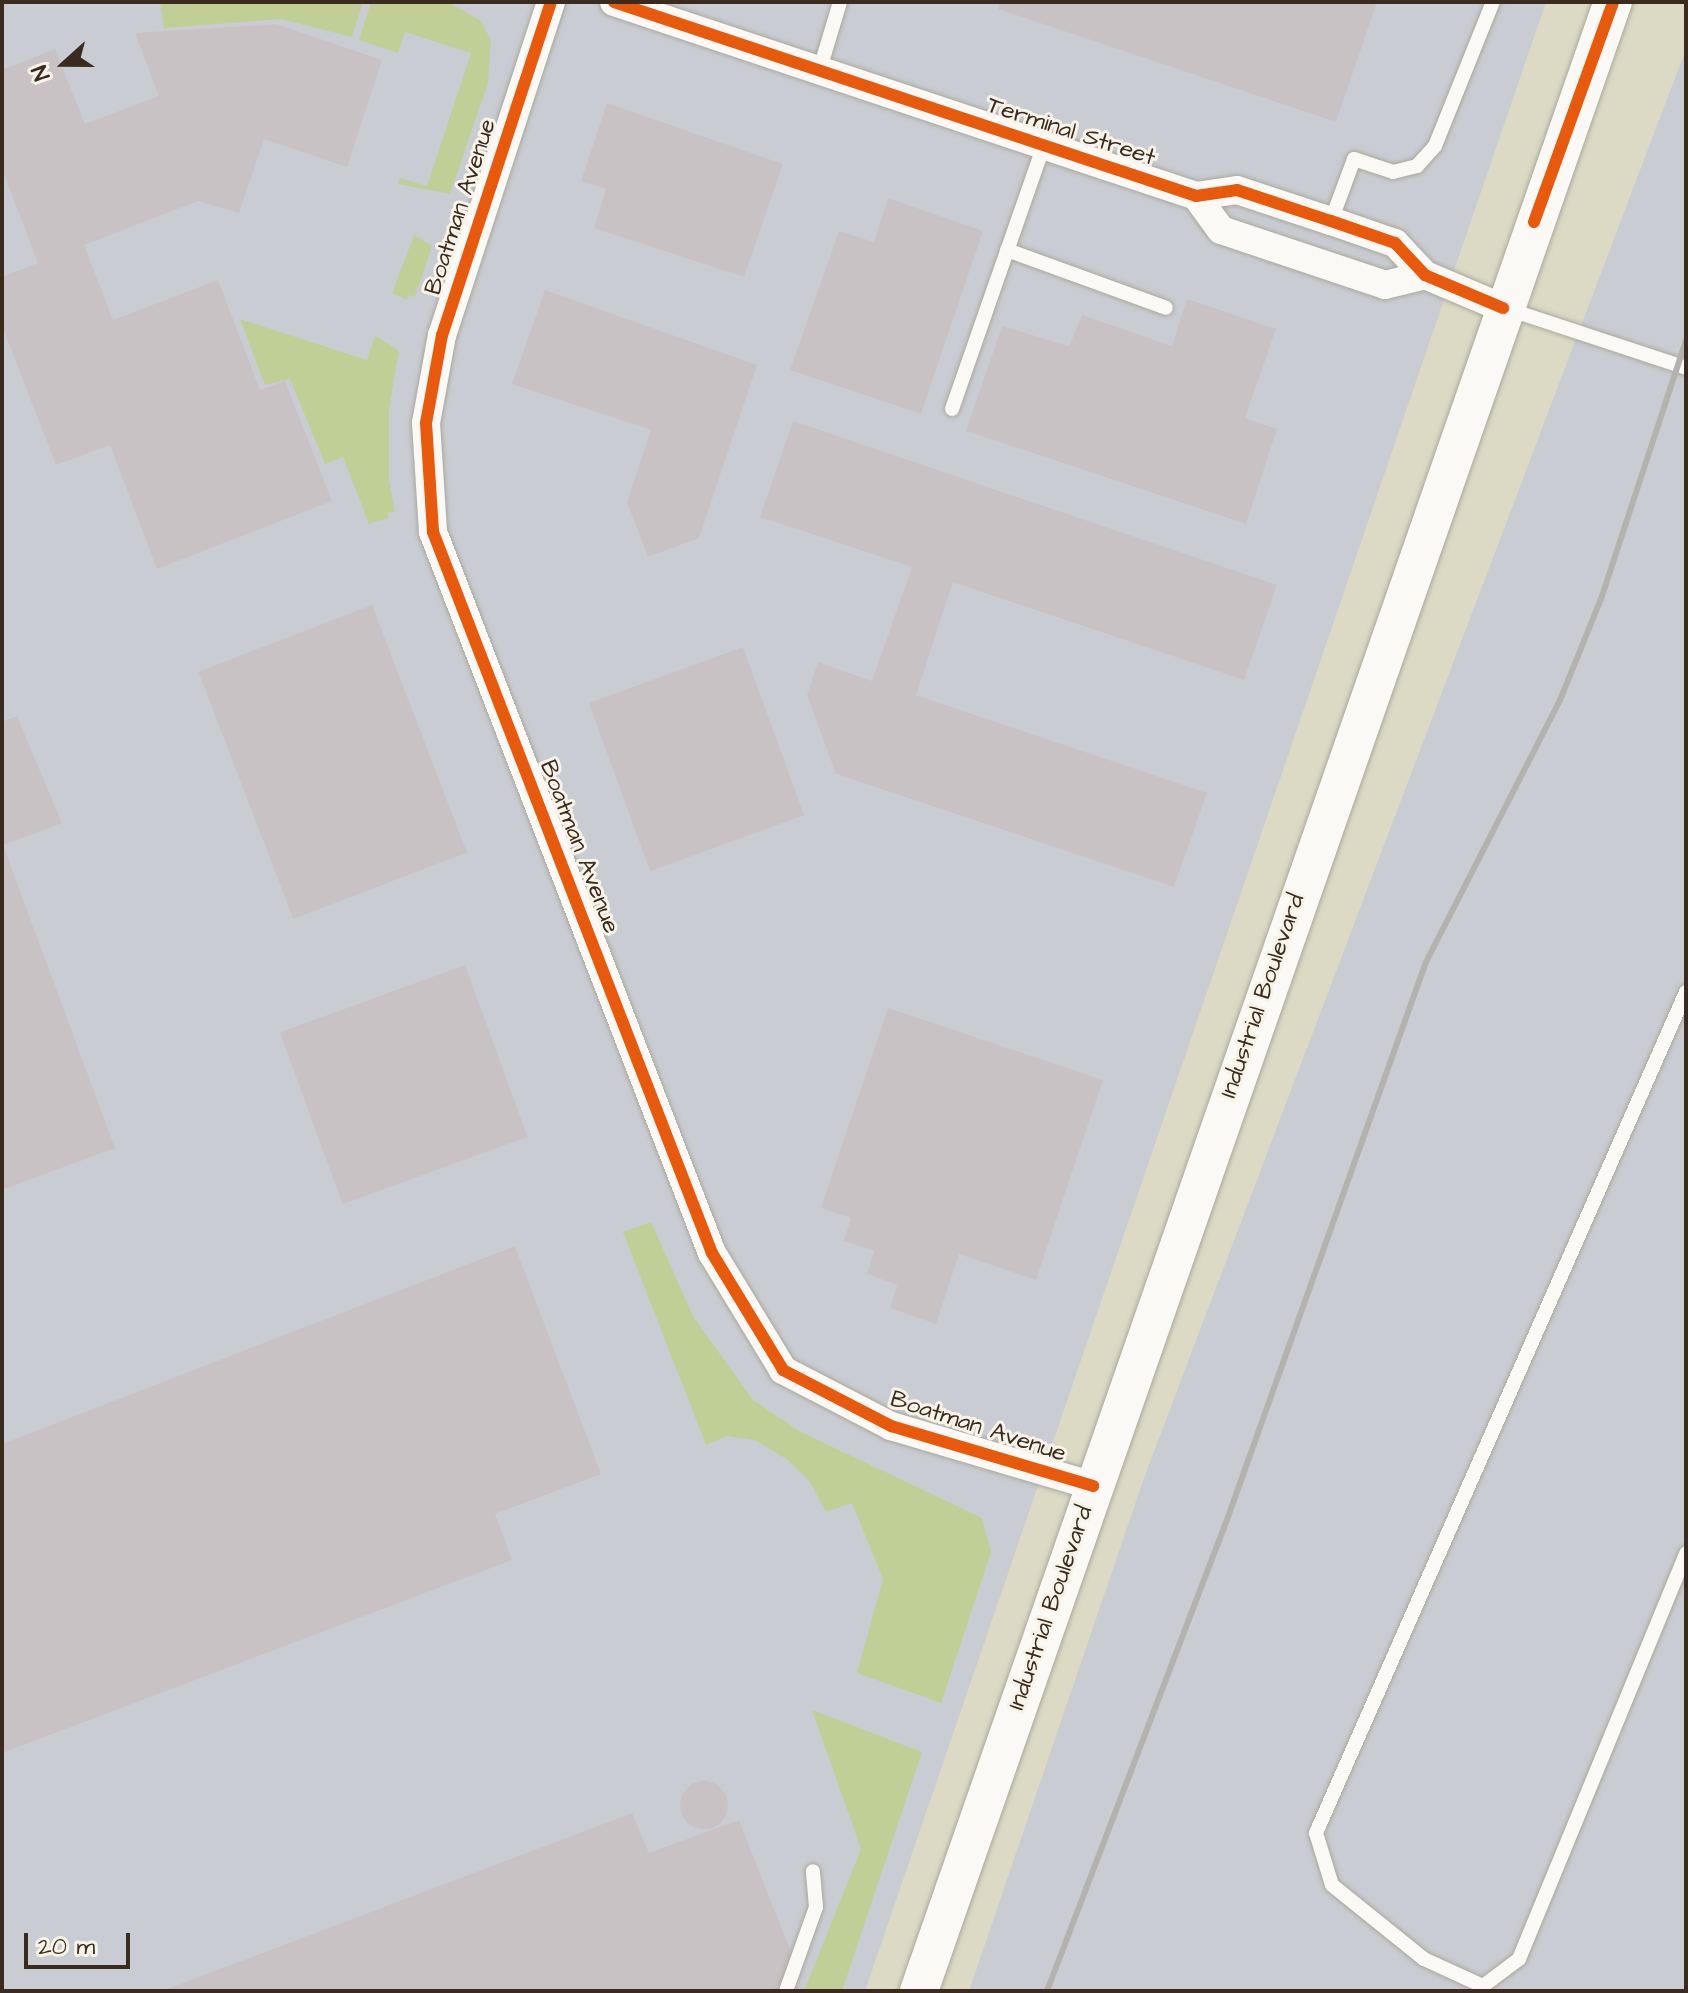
<!DOCTYPE html>
<style>
body{margin:0}
#map{position:relative;width:1688px;height:1993px;overflow:hidden;background:#dcd9c5;font-family:"Architects Daughter",sans-serif}
div>[style]{position:absolute}
.industrial>*{inset:0;background:#c9cdd3}
.green>*{inset:0;background:#c0cf95}
.building>*{inset:0;background:#c9c2c5;transform-origin:0 0}
.round{border-radius:50%}
.roads{filter:drop-shadow(0 0 2px #aca89b) drop-shadow(0 0 2px #aca89b)}
.lane>*{height:14px;margin:-7px;padding:0 7px;transform-origin:7px;border-radius:7px;background:#faf9f6}
.street>*{height:28px;margin:-14px;padding:0 14px;transform-origin:14px;border-radius:14px;background:#faf9f6}
.secondary>*{height:38px;margin:-19px;padding:0 19px;transform-origin:19px;border-radius:19px;background:#faf9f6}
.rail>*{height:6px;margin:-3px;padding:0 3px;transform-origin:3px;border-radius:3px;background:#b4b2ad}
.cycleway>*{height:12px;margin:-6px;padding:0 6px;transform-origin:6px;border-radius:6px;background:#e8590c}
span{translate:-50% -50%;white-space:nowrap;text-align:center;line-height:1.15;-webkit-text-stroke:6px #f7f3e8;paint-order:stroke}
.street-label{font-size:24px;color:#3b2a1e}
.frame{position:absolute;inset:0;border:4px solid #3b2a1e;pointer-events:none}
.north{position:absolute;left:24px;top:24px;width:80px;height:80px;-webkit-text-stroke:6px #f7f3e8;paint-order:stroke;rotate:249deg;font-size:22px;font-weight:700;line-height:32px;text-align:center;color:#3b2a1e}
.north::after{content:'';display:block;margin:auto;width:28px;height:36px;background:#3b2a1e;clip-path:polygon(50% 0,100% 100%,50% 72%,0 100%)}
.scale{position:absolute;left:24px;top:1933px;width:106px;height:36px;box-sizing:border-box;border:4px solid #3b2a1e;border-top:0;padding-left:10px;font-size:24px;line-height:28px;white-space:nowrap;color:#3b2a1e;-webkit-text-stroke:6px #f7f3e8;paint-order:stroke}
</style>
<div id="map">
<div class="industrial">
<div style="clip-path:polygon(2px 2px,1546px 2px,865px 1991px,2px 1991px)"></div>
<div style="clip-path:polygon(1686px 49px,1686px 1991px,969px 1991px,1145px 1475px)"></div>
</div>
<div class="green">
<div style="clip-path:polygon(160px 2px,363px 2px,352px 37px,281px 19px,164px 28px)"></div>
<div style="clip-path:polygon(371px 2px,448px 2px,480px 20px,491px 40px,488px 83px,450px 194px,398px 184px,400px 178px,427px 186px,471px 53px,405px 32px,398px 53px,359px 40px)"></div>
<div style="clip-path:polygon(414px 235px,432px 246px,415px 297px,408px 295px,407px 300px,392px 293px)"></div>
<div style="clip-path:polygon(240px 319px,367px 360px,375px 336px,399px 350px,389px 409px,389px 480px,395px 512px,387px 513px,389px 518px,369px 524px,343px 457px,325px 464px,290px 379px,265px 385px)"></div>
<div style="clip-path:polygon(651px 1222px,694px 1318px,753px 1400px,801px 1432px,982px 1518px,991px 1552px,941px 1703px,857px 1673px,883px 1579px,852px 1503px,826px 1512px,810px 1482px,788px 1460px,755px 1440px,727px 1436px,706px 1445px,623px 1232px)"></div>
<div style="clip-path:polygon(812px 1710px,922px 1752px,842px 1991px,804px 1991px,861px 1849px)"></div>
</div>
<div class="building">
<div style="clip-path:polygon(1000px 2px,1377px 2px,1336px 122px,998px 9px)"></div>
<div style="clip-path:polygon(276px 24px,382px 60px,347px 167px,264px 139px,239px 213px,198px 201px,84px 245px,113px 320px,218px 280px,260px 390px,285px 381px,332px 501px,157px 569px,110px 445px,56px 465px,2px 326px,2px 277px,38px 263px,2px 169px,2px 70px,55px 49px,85px 124px,159px 96px,135px 33px)"></div>
<div style="clip-path:polygon(607px 103px,783px 164px,744px 277px,594px 228px,606px 189px,581px 181px)"></div>
<div style="clip-path:polygon(888px 198px,983px 231px,921px 414px,790px 370px,839px 231px,874px 242px)"></div>
<div style="clip-path:polygon(545px 290px,757px 365px,699px 538px,648px 557px,627px 502px,651px 430px,512px 384px)"></div>
<div style="clip-path:polygon(1187px 299px,1276px 329px,1245px 418px,1277px 429px,1246px 524px,966px 431px,1002px 326px,1069px 346px,1082px 315px,1172px 346px)"></div>
<div style="clip-path:polygon(793px 421px,1277px 585px,1244px 680px,953px 582px,916px 695px,1207px 793px,1174px 887px,836px 774px,807px 695px,818px 662px,872px 681px,912px 567px,760px 517px)"></div>
<div style="left:372px;top:605px;width:265px;height:186px;rotate:69deg"></div>
<div style="left:743px;top:647px;width:179px;height:164px;rotate:70deg"></div>
<div style="clip-path:polygon(17px 716px,62px 823px,3px 845px,115px 1148px,2px 1190px,2px 722px)"></div>
<div style="left:465px;top:965px;width:183px;height:197px;rotate:70deg"></div>
<div style="clip-path:polygon(888px 1008px,1103px 1080px,1036px 1280px,959px 1254px,936px 1324px,890px 1308px,897px 1285px,867px 1274px,874px 1251px,844px 1241px,851px 1218px,821px 1208px)"></div>
<div style="clip-path:polygon(515px 1246px,601px 1474px,495px 1514px,512px 1560px,2px 1753px,2px 1444px)"></div>
<div class="round" style="left:680px;top:1781px;width:48px;height:48px"></div>
<div style="clip-path:polygon(632px 1813px,649px 1853px,739px 1820px,794px 1960px,779px 1991px,162px 1991px)"></div>
</div>
<div class="roads">
<div class="lane">
<div style="left:819px;top:72px;width:73px;rotate:-73.3deg"></div>
<div style="left:1331px;top:221px;width:66px;rotate:-69.6deg"></div>
<div style="left:1354px;top:159px;width:41px;rotate:18.4deg"></div>
<div style="left:1393px;top:172px;width:25px;rotate:-14deg"></div>
<div style="left:1417px;top:166px;width:27px;rotate:-48deg"></div>
<div style="left:1435px;top:146px;width:155px;rotate:-68.1deg"></div>
<div style="left:1007px;top:250px;width:169px;rotate:20deg"></div>
<div style="left:1508px;top:309px;width:188px;rotate:18.3deg"></div>
<div style="left:952px;top:409px;width:277px;rotate:-70.8deg"></div>
<div style="left:1686px;top:992px;width:919px;rotate:113.75deg"></div>
<div style="left:1316px;top:1833px;width:54px;rotate:72.9deg"></div>
<div style="left:1332px;top:1885px;width:118px;rotate:38.8deg"></div>
<div style="left:1424px;top:1959px;width:65px;rotate:24.6deg"></div>
<div style="left:1483px;top:1986px;width:45px;rotate:-36.9deg"></div>
<div style="left:1519px;top:1959px;width:439px;rotate:-67.6deg"></div>
<div style="left:786px;top:1991px;width:89px;rotate:-70.3deg"></div>
<div style="left:816px;top:1907px;width:36px;rotate:-95deg"></div>
</div>
<div class="street">
<div style="left:551px;top:2px;width:350px;rotate:108.1deg"></div>
<div style="left:442px;top:335px;width:89px;rotate:100.3deg"></div>
<div style="left:426px;top:423px;width:109px;rotate:86.3deg"></div>
<div style="left:433px;top:532px;width:773px;rotate:68.85deg"></div>
<div style="left:712px;top:1253px;width:137px;rotate:58.7deg"></div>
<div style="left:783px;top:1370px;width:122px;rotate:27.4deg"></div>
<div style="left:891px;top:1426px;width:211px;rotate:16.5deg"></div>
<div style="left:614px;top:2px;width:613px;rotate:18.43deg"></div>
<div style="left:1196px;top:196px;width:41px;rotate:-8.3deg"></div>
<div style="left:1237px;top:190px;width:99px;rotate:18.3deg"></div>
<div style="left:1331px;top:221px;width:68px;rotate:19deg"></div>
<div style="left:1395px;top:243px;width:44px;rotate:46.8deg"></div>
<div style="left:1425px;top:275px;width:85px;rotate:22.9deg"></div>
<div style="left:1196px;top:196px;width:42px;rotate:53.7deg"></div>
<div style="left:1221px;top:230px;width:173px;rotate:18.5deg"></div>
<div style="left:1385px;top:285px;width:41px;rotate:-14deg"></div>
</div>
<div class="secondary">
<div style="left:919px;top:1991px;width:2107px;rotate:-70.77deg"></div>
</div>
</div>
<div class="rail">
<div style="left:1047px;top:1991px;width:507px;rotate:-69.1deg"></div>
<div style="left:1228px;top:1517px;width:589px;rotate:-70.37deg"></div>
<div style="left:1426px;top:962px;width:294px;rotate:-62.9deg"></div>
<div style="left:1560px;top:700px;width:109px;rotate:-67.9deg"></div>
<div style="left:1601px;top:599px;width:272px;rotate:-71.8deg"></div>
</div>
<div class="cycleway">
<div style="left:551px;top:2px;width:350px;rotate:108.1deg"></div>
<div style="left:442px;top:335px;width:89px;rotate:100.3deg"></div>
<div style="left:426px;top:423px;width:109px;rotate:86.3deg"></div>
<div style="left:433px;top:532px;width:773px;rotate:68.85deg"></div>
<div style="left:712px;top:1253px;width:137px;rotate:58.7deg"></div>
<div style="left:783px;top:1370px;width:122px;rotate:27.4deg"></div>
<div style="left:891px;top:1426px;width:211px;rotate:16.5deg"></div>
<div style="left:614px;top:2px;width:613px;rotate:18.43deg"></div>
<div style="left:1196px;top:196px;width:41px;rotate:-8.3deg"></div>
<div style="left:1237px;top:190px;width:99px;rotate:18.3deg"></div>
<div style="left:1331px;top:221px;width:68px;rotate:19deg"></div>
<div style="left:1395px;top:243px;width:44px;rotate:46.8deg"></div>
<div style="left:1425px;top:275px;width:85px;rotate:22.9deg"></div>
<div style="left:1534px;top:222px;width:234px;rotate:-70.2deg"></div>
</div>
<div class="street-label">
<span style="left:1071px;top:132px;rotate:18deg">Terminal Street</span>
<span style="left:461px;top:207px;rotate:-72deg">Boatman Avenue</span>
<span style="left:579px;top:847px;rotate:69deg">Boatman Avenue</span>
<span style="left:1263px;top:996px;rotate:-71deg">Industrial Boulevard</span>
<span style="left:978px;top:1427px;rotate:18deg">Boatman Avenue</span>
<span style="left:1051px;top:1608px;rotate:-71deg">Industrial Boulevard</span>
</div>
<div class="frame"></div>
<div class="north">N</div>
<div class="scale">20 m</div>
</div>
